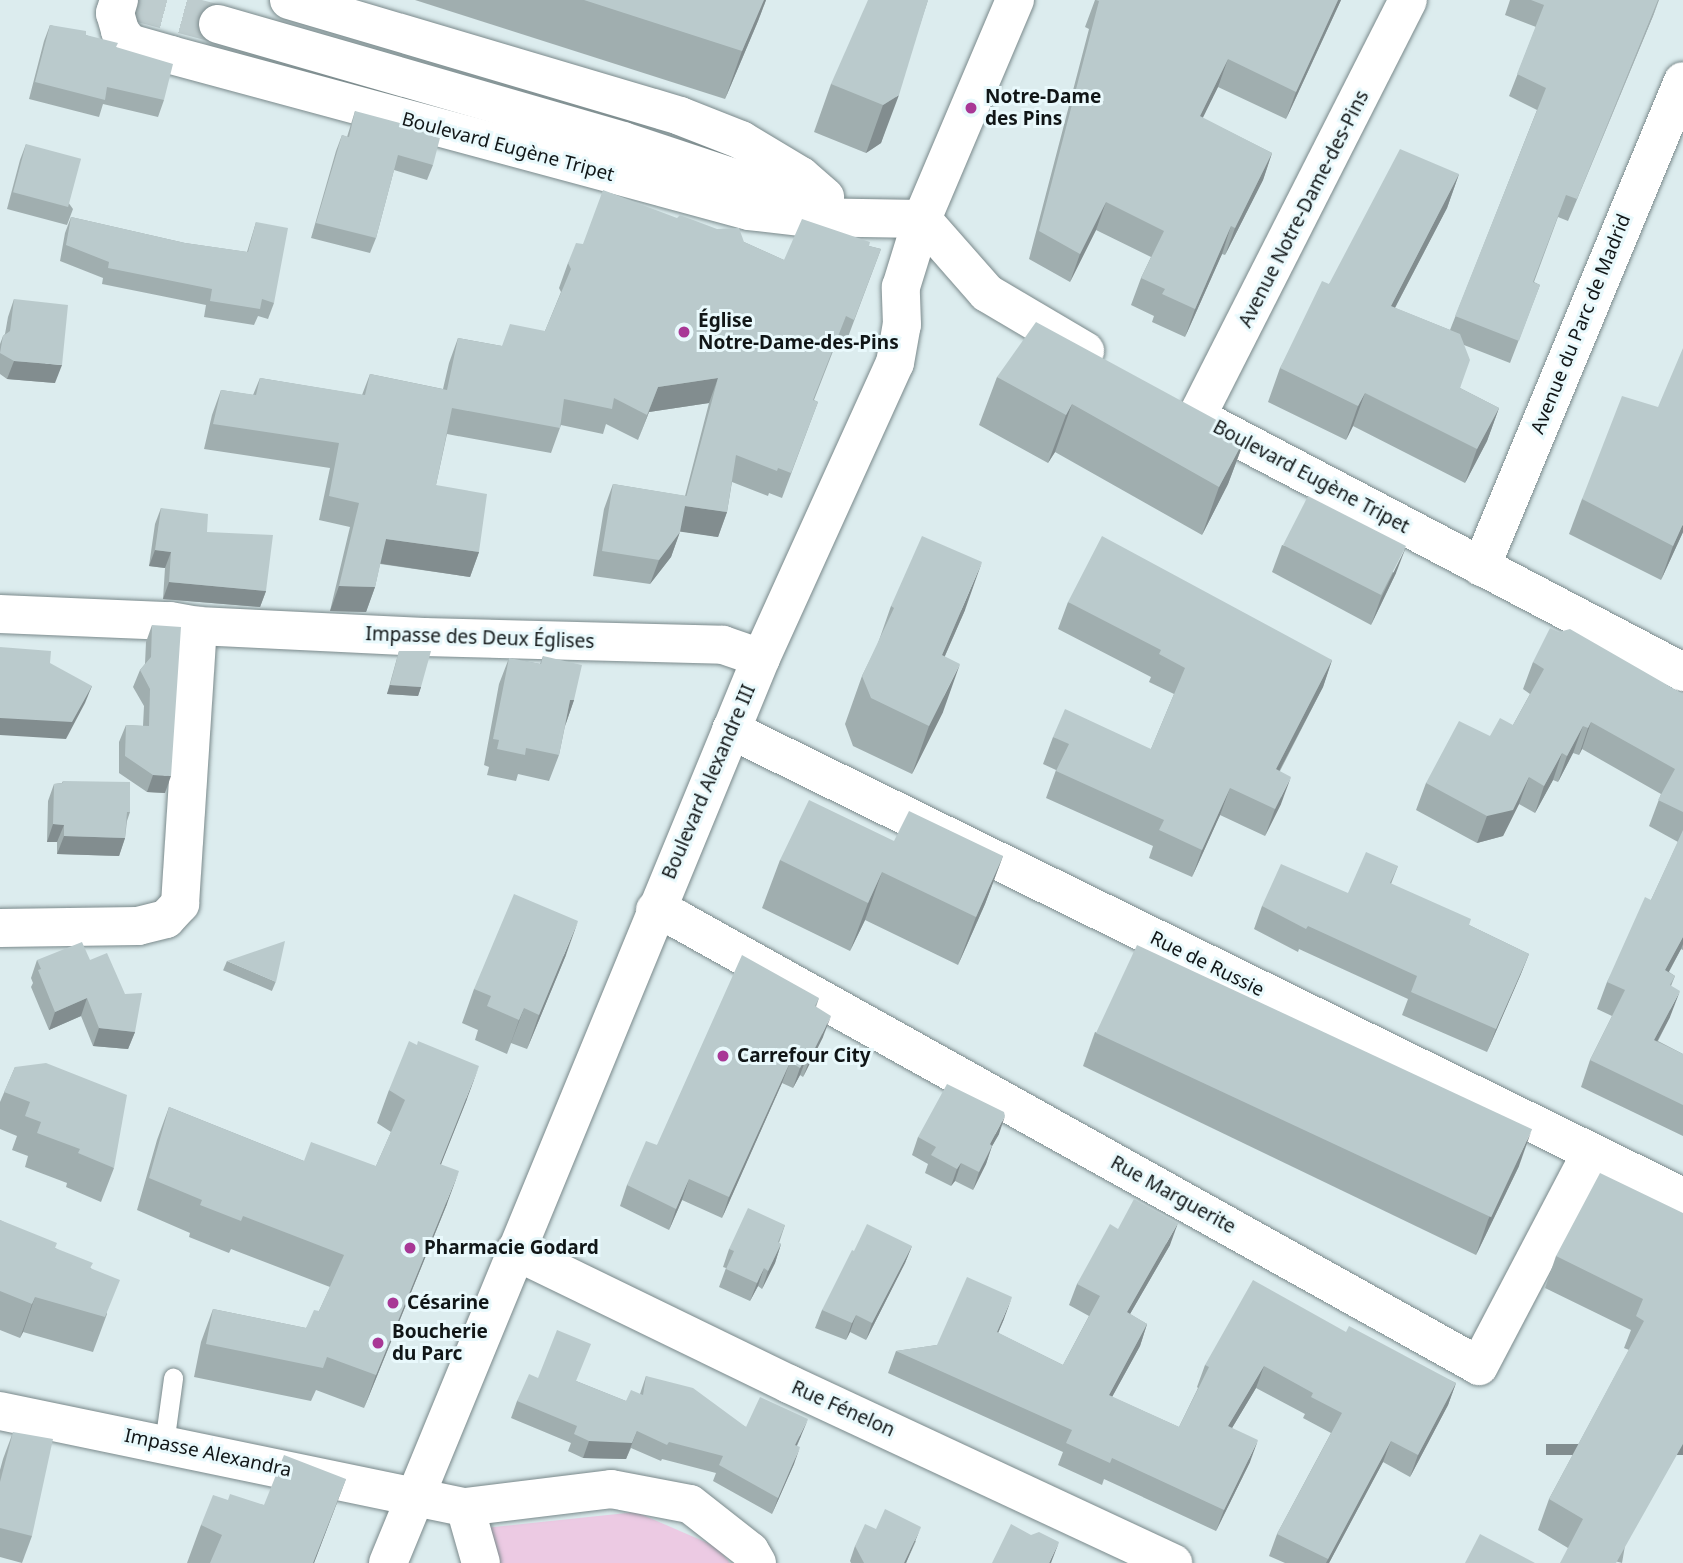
<!DOCTYPE html>
<meta charset="utf-8">
<style>
body{margin:0}
#map{position:relative;width:1683px;height:1563px;overflow:hidden;background:#dcecee;font-family:"Noto Sans",sans-serif}
div>[style]{position:absolute}
.green>*{inset:0;background:#eccae3}
.minor-tunnel>*{height:38px;margin-top:-19px;transform-origin:0;background:repeating-linear-gradient(90deg,#beccce 0 38px,transparent 0 57px)}
.roads{filter:drop-shadow(0 0 2px #7a898b) drop-shadow(0 0 2px #7a898b)}
.service>*{height:19px;margin:-9.5px;padding:0 9.5px;transform-origin:9.5px;border-radius:9.5px;background:#fff}
.minor>*{height:38px;margin:-19px;padding:0 19px;transform-origin:19px;border-radius:19px;background:#fff}
.primary>*{height:38px;margin:-19px;padding:0 19px;transform-origin:19px;border-radius:19px;background:#fff}
.wall>*{inset:0;background:#a0aeaf;transform-origin:0 0}
.shaded-wall>*{inset:0;background:#828d8f;transform-origin:0 0}
.building>*{inset:0;background:#bacacc;transform-origin:0 0}
.dots>*{width:19px;height:19px;translate:-50% -50%;box-sizing:border-box;border:4px solid #e9f9fc;border-radius:50%}
span{translate:-50% -50%;white-space:nowrap;text-align:center;line-height:1.15;-webkit-text-stroke:6px #e9f9fc;paint-order:stroke}
.poi-label{font-size:19px;color:#111617;font-weight:700}
.left{translate:0 -50%;text-align:left}
.street-label{font-size:19px;color:#111617}
</style>
<div id="map">
<div class="green">
<div style="clip-path:polygon(636px 1512px,717px 1547px,730px 1563px,496px 1563px,485px 1528px)"></div>
</div>
<div class="minor-tunnel">
<div style="left:128px;top:0;width:93px;rotate:14.9deg"></div>
</div>
<div class="roads">
<div class="service">
<div style="left:164px;top:1444px;width:67px;rotate:-82.2deg"></div>
</div>
<div class="minor">
<div style="left:119px;top:0;width:14px;rotate:107deg"></div>
<div style="left:115px;top:13px;width:19px;rotate:74deg"></div>
<div style="left:120px;top:31px;width:15px;rotate:53deg"></div>
<div style="left:129px;top:43px;width:44px;rotate:15.9deg"></div>
<div style="left:171px;top:55px;width:599px;rotate:15.1deg"></div>
<div style="left:749px;top:211px;width:53px;rotate:6.5deg"></div>
<div style="left:802px;top:217px;width:120px;rotate:1deg"></div>
<div style="left:922px;top:219px;width:98px;rotate:48.7deg"></div>
<div style="left:987px;top:293px;width:114px;rotate:30.6deg"></div>
<div style="left:289px;top:0;width:408px;rotate:16.5deg"></div>
<div style="left:680px;top:116px;width:66px;rotate:21.5deg"></div>
<div style="left:741px;top:140px;width:70px;rotate:31deg"></div>
<div style="left:801px;top:176px;width:32px;rotate:41deg"></div>
<div style="left:218px;top:24px;width:422px;rotate:16.1deg"></div>
<div style="left:623px;top:141px;width:196px;rotate:18.4deg"></div>
<div style="left:1197px;top:416px;width:466px;rotate:-63.1deg"></div>
<div style="left:1197px;top:417px;width:549px;rotate:27.69deg"></div>
<div style="left:1481px;top:567px;width:526px;rotate:-67.43deg"></div>
<div style="left:0;top:614px;width:170px;rotate:2.4deg"></div>
<div style="left:170px;top:621px;width:28px;rotate:10deg"></div>
<div style="left:198px;top:626px;width:226px;rotate:2.8deg"></div>
<div style="left:424px;top:637px;width:299px;rotate:1.5deg"></div>
<div style="left:723px;top:645px;width:40px;rotate:18.9deg"></div>
<div style="left:731px;top:730px;width:1060px;rotate:26.13deg"></div>
<div style="left:655px;top:910px;width:24px;rotate:22deg"></div>
<div style="left:677px;top:919px;width:918px;rotate:29.13deg"></div>
<div style="left:1479px;top:1366px;width:241px;rotate:-62.3deg"></div>
<div style="left:0;top:928px;width:138px;rotate:-0.8deg"></div>
<div style="left:138px;top:926px;width:29px;rotate:-14deg"></div>
<div style="left:166px;top:919px;width:21px;rotate:-47deg"></div>
<div style="left:180px;top:904px;width:279px;rotate:-86.3deg"></div>
<div style="left:515px;top:1251px;width:305px;rotate:25.9deg"></div>
<div style="left:789px;top:1384px;width:424px;rotate:25deg"></div>
<div style="left:0;top:1411px;width:475px;rotate:11.7deg"></div>
<div style="left:465px;top:1507px;width:147px;rotate:-7deg"></div>
<div style="left:611px;top:1489px;width:80px;rotate:10.8deg"></div>
<div style="left:690px;top:1504px;width:76px;rotate:38.1deg"></div>
<div style="left:750px;top:1551px;width:14px;rotate:60deg"></div>
<div style="left:465px;top:1507px;width:58px;rotate:74.1deg"></div>
</div>
<div class="primary">
<div style="left:388px;top:1563px;width:979px;rotate:-67.6deg"></div>
<div style="left:761px;top:658px;width:324px;rotate:-65.6deg"></div>
<div style="left:895px;top:363px;width:39px;rotate:-80deg"></div>
<div style="left:902px;top:325px;width:38px;rotate:-92deg"></div>
<div style="left:901px;top:287px;width:71px;rotate:-72.8deg"></div>
<div style="left:922px;top:219px;width:238px;rotate:-67deg"></div>
</div>
</div>
<div class="wall">
<div style="clip-path:polygon(415px 0,766px 0,758px 21px,725px 99px)"></div>
<div style="clip-path:polygon(928px 0,881px 143px,866px 153px,814px 132px,831px 84px)"></div>
<div style="clip-path:polygon(1095px 0,1341px 0,1286px 119px,1218px 87px,1202px 118px,1272px 153px,1263px 180px,1225px 255px,1222px 254px,1185px 337px,1152px 322px,1154px 316px,1131px 305px,1141px 278px,1151px 257px,1096px 230px,1070px 282px,1029px 259px,1089px 29px,1085px 27px)"></div>
<div style="clip-path:polygon(1510px 0,1659px 0,1568px 221px,1558px 217px,1534px 282px,1540px 285px,1510px 363px,1464px 345px,1460px 388px,1499px 408px,1487px 441px,1465px 483px,1353px 426px,1346px 440px,1268px 402px,1280px 368px,1329px 284px,1459px 174px,1447px 208px,1395px 308px,1450px 330px,1537px 110px,1509px 96px,1536px 27px,1505px 15px)"></div>
<div style="clip-path:polygon(50px 25px,86px 35px,116px 47px,164px 100px,158px 117px,103px 104px,99px 117px,29px 99px,44px 41px)"></div>
<div style="clip-path:polygon(355px 111px,433px 165px,427px 180px,394px 170px,376px 238px,370px 253px,311px 238px,336px 151px,342px 135px,347px 137px)"></div>
<div style="clip-path:polygon(26px 144px,73px 209px,67px 225px,7px 209px,20px 160px)"></div>
<div style="clip-path:polygon(71px 217px,185px 243px,247px 252px,256px 222px,274px 303px,268px 319px,258px 316px,254px 325px,204px 317px,206px 305px,102px 284px,103px 278px,60px 261px,65px 233px)"></div>
<div style="clip-path:polygon(677px 218px,744px 242px,784px 260px,869px 246px,881px 249px,845px 345px,837px 341px,814px 400px,818px 402px,782px 498px,769px 493px,768px 496px,732px 482px,727px 512px,718px 537px,680px 531px,671px 557px,650px 584px,593px 576px,604px 509px,613px 484px,685px 496px,709px 403px,649px 412px,638px 440px,606px 424px,603px 434px,561px 425px,551px 453px,447px 434px,436px 485px,479px 552px,470px 577px,380px 564px,375px 587px,366px 612px,330px 611px,350px 527px,319px 520px,330px 468px,204px 449px,212px 415px,221px 390px,253px 395px,260px 378px,362px 395px,370px 374px,443px 389px,449px 363px,458px 338px,502px 346px,545px 331px,561px 292px,559px 288px,568px 263px,583px 244px)"></div>
<div style="clip-path:polygon(14px 299px,55px 383px,7px 379px,0 374px,0 344px,3px 336px,5px 334px,8px 317px)"></div>
<div style="clip-path:polygon(997px 377px,1246px 436px,1228px 484px,1202px 535px,1055px 452px,1048px 463px,979px 425px)"></div>
<div style="clip-path:polygon(1658px 407px,1683px 532px,1661px 580px,1569px 534px,1582px 499px)"></div>
<div style="clip-path:polygon(161px 508px,207px 532px,266px 591px,260px 607px,163px 599px,165px 568px,149px 566px,155px 524px)"></div>
<div style="clip-path:polygon(1282px 545px,1396px 573px,1371px 625px,1272px 572px)"></div>
<div style="clip-path:polygon(1068px 602px,1332px 660px,1323px 687px,1280px 771px,1281px 804px,1265px 836px,1220px 815px,1192px 877px,1149px 858px,1153px 846px,1046px 798px,1056px 770px,1043px 764px,1053px 737px,1151px 749px,1174px 694px,1149px 682px,1151px 677px,1058px 629px)"></div>
<div style="clip-path:polygon(891px 606px,965px 610px,945px 656px,943px 712px,912px 774px,853px 746px,845px 724px,862px 676px,877px 646px)"></div>
<div style="clip-path:polygon(152px 625px,165px 793px,147px 792px,119px 773px,119px 742px,126px 725px,143px 726px,144px 706px,133px 687px,140px 670px,145px 664px,146px 642px)"></div>
<div style="clip-path:polygon(399px 651px,421px 687px,418px 696px,387px 694px)"></div>
<div style="clip-path:polygon(543px 656px,574px 700px,565px 726px,559px 755px,549px 781px,518px 774px,516px 781px,487px 775px,489px 767px,484px 765px,499px 684px,509px 658px,540px 664px)"></div>
<div style="clip-path:polygon(1533px 662px,1683px 694px,1683px 950px,1681px 949px,1669px 972px,1675px 976px,1671px 986px,1670px 1017px,1658px 1041px,1683px 1054px,1683px 1136px,1581px 1087px,1590px 1060px,1612px 1016px,1597px 1009px,1607px 982px,1651px 900px,1678px 842px,1649px 826px,1661px 794px,1582px 749px,1579px 755px,1573px 753px,1558px 782px,1553px 780px,1535px 813px,1519px 804px,1503px 836px,1477px 843px,1416px 810px,1426px 783px,1490px 736px,1513px 725px,1530px 694px,1523px 689px)"></div>
<div style="clip-path:polygon(63px 781px,130px 812px,127px 821px,125px 838px,119px 856px,57px 854px,57px 842px,47px 842px,48px 801px,54px 784px,62px 783px)"></div>
<div style="clip-path:polygon(894px 841px,1003px 856px,985px 904px,958px 965px,865px 920px,850px 951px,762px 908px,780px 860px)"></div>
<div style="clip-path:polygon(1398px 866px,1391px 884px,1469px 925px,1529px 954px,1520px 976px,1487px 1052px,1402px 1015px,1408px 999px,1299px 949px,1298px 952px,1254px 929px,1262px 906px,1348px 893px)"></div>
<div style="clip-path:polygon(566px 955px,527px 1049px,511px 1043px,507px 1054px,475px 1040px,478px 1030px,462px 1023px,474px 989px)"></div>
<div style="clip-path:polygon(37px 960px,90px 960px,135px 1032px,128px 1049px,93px 1046px,81px 1016px,49px 1030px,31px 987px,33px 983px,31px 978px)"></div>
<div style="left:227px;top:961px;width:53px;height:10px;rotate:23deg"></div>
<div style="clip-path:polygon(819px 998px,816px 1007px,823px 1037px,803px 1077px,800px 1075px,793px 1088px,782px 1083px,722px 1218px,682px 1200px,669px 1230px,620px 1206px,627px 1185px,657px 1145px)"></div>
<div style="clip-path:polygon(1095px 1032px,1519px 1166px,1476px 1255px,1083px 1066px)"></div>
<div style="clip-path:polygon(15px 1067px,114px 1168px,101px 1202px,66px 1187px,67px 1183px,25px 1167px,28px 1156px,12px 1150px,17px 1136px,0 1129px,0 1102px)"></div>
<div style="clip-path:polygon(389px 1090px,467px 1099px,441px 1164px,447px 1204px,364px 1408px,316px 1390px,311px 1401px,194px 1377px,201px 1342px,213px 1309px,306px 1328px,319px 1311px,330px 1287px,231px 1249px,229px 1253px,189px 1237px,190px 1233px,137px 1210px,157px 1140px,169px 1107px,304px 1161px,376px 1166px,391px 1132px,377px 1123px)"></div>
<div style="clip-path:polygon(999px 1134px,992px 1146px,986px 1164px,973px 1190px,955px 1181px,951px 1186px,925px 1173px,928px 1164px,912px 1155px,918px 1137px)"></div>
<div style="clip-path:polygon(1683px 1213px,1622px 1563px,1568px 1548px,1538px 1530px,1549px 1499px,1629px 1350px,1624px 1348px,1631px 1330px,1545px 1288px,1556px 1256px)"></div>
<div style="clip-path:polygon(0 1220px,55px 1248px,91px 1268px,107px 1314px,93px 1352px,23px 1332px,20px 1338px,0 1330px)"></div>
<div style="clip-path:polygon(785px 1225px,779px 1243px,781px 1244px,775px 1263px,762px 1289px,758px 1286px,750px 1301px,719px 1287px,726px 1268px,723px 1267px,729px 1249px)"></div>
<div style="clip-path:polygon(1118px 1229px,1170px 1245px,1130px 1314px,1147px 1324px,1140px 1346px,1112px 1397px,1179px 1427px,1198px 1388px,1197px 1387px,1205px 1365px,1346px 1332px,1456px 1383px,1448px 1405px,1410px 1477px,1383px 1462px,1329px 1563px,1285px 1563px,1269px 1556px,1277px 1534px,1331px 1433px,1303px 1418px,1305px 1414px,1256px 1388px,1232px 1428px,1250px 1462px,1216px 1531px,1104px 1479px,1102px 1485px,1058px 1465px,1063px 1452px,888px 1373px,896px 1351px,937px 1345px,1004px 1319px,998px 1333px,1063px 1365px,1089px 1316px,1069px 1305px,1077px 1284px)"></div>
<div style="clip-path:polygon(912px 1246px,905px 1263px,866px 1340px,850px 1332px,846px 1340px,815px 1328px,822px 1310px)"></div>
<div style="clip-path:polygon(646px 1376px,746px 1427px,801px 1436px,797px 1446px,794px 1464px,772px 1514px,713px 1481px,716px 1473px,662px 1459px,661px 1461px,631px 1448px,626px 1459px,583px 1458px,568px 1451px,571px 1443px,511px 1418px,517px 1401px,538px 1378px,576px 1381px,626px 1401px,640px 1394px)"></div>
<div style="clip-path:polygon(13px 1432px,32px 1536px,22px 1563px,0 1557px,0 1470px,3px 1459px)"></div>
<div style="clip-path:polygon(346px 1479px,314px 1563px,187px 1563px,201px 1525px,228px 1500px,264px 1505px)"></div>
<div style="clip-path:polygon(876px 1529px,916px 1541px,906px 1563px,851px 1563px,850px 1561px,855px 1546px)"></div>
</div>
<div class="shaded-wall">
<div style="clip-path:polygon(763px 0,766px 0,758px 21px,725px 99px,742px 51px)"></div>
<div style="clip-path:polygon(1338px 0,1341px 0,1286px 119px,1296px 92px)"></div>
<div style="clip-path:polygon(1659px 0,1653px 16px,1568px 221px,1577px 199px)"></div>
<div style="clip-path:polygon(1228px 59px,1218px 87px,1190px 144px,1200px 116px)"></div>
<div style="clip-path:polygon(899px 95px,881px 143px,866px 153px,883px 105px)"></div>
<div style="clip-path:polygon(1272px 153px,1263px 180px,1225px 255px,1235px 228px)"></div>
<div style="clip-path:polygon(1459px 174px,1447px 208px,1378px 340px,1391px 306px)"></div>
<div style="clip-path:polygon(1106px 202px,1096px 230px,1070px 282px,1080px 254px)"></div>
<div style="clip-path:polygon(1231px 226px,1222px 254px,1185px 337px,1195px 309px)"></div>
<div style="clip-path:polygon(14px 361px,62px 365px,55px 383px,7px 379px)"></div>
<div style="clip-path:polygon(718px 378px,709px 403px,649px 412px,638px 440px,658px 387px)"></div>
<div style="clip-path:polygon(1365px 393px,1353px 426px,1346px 440px,1358px 406px)"></div>
<div style="clip-path:polygon(1072px 404px,1055px 452px,1048px 463px,1066px 415px)"></div>
<div style="clip-path:polygon(1499px 408px,1487px 441px,1465px 483px,1477px 449px)"></div>
<div style="clip-path:polygon(1246px 436px,1228px 484px,1202px 535px,1219px 487px)"></div>
<div style="clip-path:polygon(685px 506px,727px 512px,718px 537px,676px 531px)"></div>
<div style="clip-path:polygon(1683px 524px,1683px 532px,1661px 580px,1673px 546px)"></div>
<div style="clip-path:polygon(680px 532px,671px 557px,650px 584px,659px 560px)"></div>
<div style="clip-path:polygon(386px 539px,479px 552px,470px 577px,377px 563px)"></div>
<div style="clip-path:polygon(1406px 547px,1396px 573px,1371px 625px,1381px 598px)"></div>
<div style="clip-path:polygon(155px 550px,171px 552px,165px 568px,149px 566px)"></div>
<div style="clip-path:polygon(982px 562px,965px 610px,924px 703px,942px 655px)"></div>
<div style="clip-path:polygon(169px 582px,266px 591px,260px 607px,163px 599px)"></div>
<div style="clip-path:polygon(339px 586px,375px 587px,366px 612px,330px 611px)"></div>
<div style="clip-path:polygon(1332px 660px,1323px 687px,1266px 796px,1276px 769px)"></div>
<div style="clip-path:polygon(960px 664px,943px 712px,912px 774px,929px 726px)"></div>
<div style="clip-path:polygon(390px 685px,421px 687px,418px 696px,387px 694px)"></div>
<div style="clip-path:polygon(92px 686px,85px 703px,66px 739px,0 735px,0 718px)"></div>
<div style="clip-path:polygon(570px 700px,574px 700px,565px 726px)"></div>
<div style="clip-path:polygon(1591px 722px,1582px 749px,1579px 755px,1588px 728px)"></div>
<div style="clip-path:polygon(1583px 726px,1573px 753px,1558px 782px,1567px 756px)"></div>
<div style="clip-path:polygon(1562px 753px,1553px 780px,1535px 813px,1544px 786px)"></div>
<div style="clip-path:polygon(153px 775px,171px 776px,165px 793px,147px 792px)"></div>
<div style="clip-path:polygon(1291px 777px,1281px 804px,1265px 836px,1275px 809px)"></div>
<div style="clip-path:polygon(1529px 777px,1519px 804px,1503px 836px,1477px 843px,1487px 816px)"></div>
<div style="clip-path:polygon(1230px 788px,1220px 815px,1192px 877px,1202px 850px)"></div>
<div style="clip-path:polygon(53px 824px,64px 825px,57px 842px,47px 842px)"></div>
<div style="clip-path:polygon(64px 836px,125px 838px,119px 856px,57px 854px)"></div>
<div style="clip-path:polygon(1003px 856px,985px 904px,958px 965px,976px 917px)"></div>
<div style="clip-path:polygon(882px 872px,865px 920px,850px 951px,868px 903px)"></div>
<div style="clip-path:polygon(578px 921px,566px 955px,527px 1049px,539px 1015px)"></div>
<div style="clip-path:polygon(1683px 937px,1683px 944px,1681px 949px,1655px 997px,1665px 970px)"></div>
<div style="clip-path:polygon(1529px 954px,1520px 976px,1487px 1052px,1496px 1029px)"></div>
<div style="clip-path:polygon(1680px 991px,1670px 1017px,1644px 1066px,1654px 1040px)"></div>
<div style="clip-path:polygon(87px 998px,81px 1016px,49px 1030px,55px 1012px)"></div>
<div style="clip-path:polygon(524px 1008px,511px 1043px,507px 1054px,519px 1020px)"></div>
<div style="clip-path:polygon(831px 1016px,823px 1037px,803px 1077px,811px 1056px)"></div>
<div style="clip-path:polygon(99px 1028px,135px 1032px,128px 1049px,93px 1046px)"></div>
<div style="clip-path:polygon(808px 1054px,800px 1075px,793px 1088px,800px 1068px)"></div>
<div style="clip-path:polygon(790px 1062px,782px 1083px,722px 1218px,729px 1197px)"></div>
<div style="clip-path:polygon(479px 1066px,467px 1099px,428px 1197px,440px 1164px)"></div>
<div style="clip-path:polygon(1005px 1116px,999px 1134px,983px 1162px,990px 1144px)"></div>
<div style="clip-path:polygon(1531px 1132px,1519px 1166px,1476px 1255px,1488px 1220px)"></div>
<div style="clip-path:polygon(992px 1146px,986px 1164px,973px 1190px,979px 1172px)"></div>
<div style="clip-path:polygon(961px 1163px,955px 1181px,951px 1186px,957px 1169px)"></div>
<div style="clip-path:polygon(459px 1171px,447px 1204px,364px 1408px,376px 1375px)"></div>
<div style="clip-path:polygon(689px 1179px,682px 1200px,669px 1230px,676px 1209px)"></div>
<div style="clip-path:polygon(1178px 1223px,1170px 1245px,1119px 1333px,1127px 1312px)"></div>
<div style="clip-path:polygon(781px 1244px,775px 1263px,762px 1289px,768px 1271px)"></div>
<div style="clip-path:polygon(912px 1246px,905px 1263px,866px 1340px,872px 1323px)"></div>
<div style="clip-path:polygon(764px 1268px,758px 1286px,750px 1301px,757px 1283px)"></div>
<div style="clip-path:polygon(35px 1297px,23px 1332px,20px 1338px,32px 1304px)"></div>
<div style="clip-path:polygon(1012px 1297px,1004px 1319px,989px 1354px,997px 1332px)"></div>
<div style="clip-path:polygon(856px 1315px,850px 1332px,846px 1340px,852px 1323px)"></div>
<div style="clip-path:polygon(1147px 1324px,1140px 1346px,1101px 1417px,1109px 1395px)"></div>
<div style="clip-path:polygon(1264px 1366px,1256px 1388px,1220px 1448px,1228px 1426px)"></div>
<div style="clip-path:polygon(1456px 1383px,1448px 1405px,1410px 1477px,1418px 1455px)"></div>
<div style="clip-path:polygon(808px 1419px,801px 1436px,789px 1462px,795px 1445px)"></div>
<div style="clip-path:polygon(637px 1431px,626px 1459px,583px 1458px,589px 1441px)"></div>
<div style="clip-path:polygon(1258px 1440px,1250px 1462px,1216px 1531px,1224px 1510px)"></div>
<div style="clip-path:polygon(1391px 1441px,1383px 1462px,1329px 1563px,1326px 1563px)"></div>
<div style="left:1683px;top:1444px;width:11px;height:137px;rotate:90deg"></div>
<div style="clip-path:polygon(800px 1447px,794px 1464px,772px 1514px,778px 1498px)"></div>
<div style="clip-path:polygon(346px 1479px,314px 1563px,313px 1563px)"></div>
<div style="clip-path:polygon(921px 1527px,906px 1563px,904px 1563px)"></div>
<div style="clip-path:polygon(1059px 1542px,1051px 1563px,1049px 1563px)"></div>
</div>
<div class="building">
<div style="clip-path:polygon(584px 0,764px 0,742px 51px)"></div>
<div style="clip-path:polygon(868px 0,928px 0,899px 95px,883px 105px,831px 84px)"></div>
<div style="clip-path:polygon(1096px 0,1338px 0,1296px 92px,1228px 59px,1200px 116px,1272px 153px,1235px 228px,1231px 226px,1195px 309px,1162px 294px,1165px 289px,1141px 278px,1164px 231px,1106px 202px,1080px 254px,1039px 231px,1099px 1px)"></div>
<div style="clip-path:polygon(1531px 0,1658px 0,1577px 199px,1566px 195px,1533px 282px,1540px 285px,1519px 341px,1455px 316px,1546px 88px,1517px 74px,1544px 5px)"></div>
<div style="clip-path:polygon(50px 25px,86px 31px,86px 35px,118px 43px,116px 47px,173px 64px,164px 100px,107px 87px,105px 100px,35px 82px)"></div>
<div style="clip-path:polygon(355px 111px,441px 134px,433px 165px,398px 155px,376px 238px,316px 223px,342px 135px,349px 137px)"></div>
<div style="left:26px;top:144px;width:57px;height:50px;rotate:15deg"></div>
<div style="clip-path:polygon(1400px 149px,1459px 174px,1391px 306px,1460px 334px,1470px 360px,1460px 388px,1499px 408px,1477px 449px,1365px 393px,1358px 406px,1280px 368px,1322px 281px,1329px 284px)"></div>
<div style="clip-path:polygon(603px 190px,677px 218px,680px 215px,717px 229px,739px 228px,744px 242px,784px 260px,802px 219px,870px 242px,869px 246px,881px 249px,854px 320px,846px 316px,813px 400px,818px 402px,791px 473px,778px 468px,777px 471px,736px 455px,727px 512px,685px 506px,680px 532px,659px 560px,602px 551px,613px 484px,687px 496px,686px 498px,718px 378px,658px 387px,647px 415px,614px 398px,612px 409px,564px 399px,560px 428px,452px 408px,436px 485px,487px 494px,479px 552px,386px 539px,375px 587px,339px 586px,359px 503px,329px 496px,339px 443px,213px 424px,221px 390px,256px 395px,260px 378px,365px 395px,370px 374px,447px 390px,458px 338px,502px 346px,510px 324px,545px 331px,571px 269px,568px 263px,576px 243px,583px 244px)"></div>
<div style="clip-path:polygon(71px 217px,185px 243px,248px 252px,256px 222px,288px 228px,274px 303px,262px 299px,260px 309px,210px 301px,212px 289px,108px 268px,109px 262px,66px 245px)"></div>
<div style="clip-path:polygon(14px 299px,68px 305px,62px 365px,14px 361px,0 353px,3px 336px,10px 331px)"></div>
<div style="clip-path:polygon(1036px 322px,1246px 436px,1219px 487px,1072px 404px,1066px 415px,997px 377px)"></div>
<div style="clip-path:polygon(1683px 348px,1683px 524px,1673px 546px,1582px 499px,1622px 396px,1658px 407px)"></div>
<div style="left:1308px;top:496px;width:110px;height:55px;rotate:27deg"></div>
<div style="clip-path:polygon(161px 508px,208px 514px,207px 532px,273px 535px,266px 591px,169px 582px,171px 552px,155px 550px)"></div>
<div style="clip-path:polygon(922px 536px,982px 562px,942px 655px,960px 664px,929px 726px,871px 698px,862px 676px,894px 608px,891px 606px)"></div>
<div style="clip-path:polygon(1102px 536px,1332px 660px,1276px 769px,1291px 777px,1275px 809px,1230px 788px,1202px 850px,1159px 830px,1164px 820px,1056px 771px,1069px 744px,1053px 737px,1065px 709px,1151px 749px,1185px 668px,1159px 654px,1161px 650px,1068px 602px)"></div>
<div style="clip-path:polygon(152px 625px,181px 627px,171px 776px,153px 775px,125px 756px,126px 725px,149px 726px,150px 689px,140px 670px,151px 657px)"></div>
<div style="clip-path:polygon(1550px 628px,1559px 632px,1570px 629px,1683px 694px,1683px 812px,1658px 800px,1675px 769px,1591px 722px,1588px 728px,1583px 726px,1567px 756px,1562px 753px,1544px 786px,1529px 777px,1513px 810px,1487px 816px,1426px 783px,1459px 721px,1490px 736px,1500px 718px,1513px 725px,1544px 669px,1533px 662px)"></div>
<div style="clip-path:polygon(0 647px,51px 651px,50px 663px,92px 686px,72px 722px,0 718px)"></div>
<div style="clip-path:polygon(399px 651px,431px 651px,421px 687px,390px 685px)"></div>
<div style="clip-path:polygon(543px 656px,582px 665px,574px 700px,570px 700px,559px 755px,526px 748px,525px 755px,497px 749px,499px 740px,493px 739px,509px 658px,541px 664px)"></div>
<div style="clip-path:polygon(63px 781px,130px 782px,130px 812px,127px 812px,125px 838px,64px 836px,64px 825px,53px 824px,54px 784px,63px 783px)"></div>
<div style="clip-path:polygon(809px 800px,894px 841px,909px 811px,1003px 856px,976px 917px,882px 872px,868px 903px,780px 860px)"></div>
<div style="clip-path:polygon(1683px 830px,1683px 937px,1665px 970px,1675px 976px,1670px 985px,1680px 991px,1654px 1040px,1683px 1054px,1683px 1105px,1590px 1060px,1625px 990px,1607px 982px,1645px 897px,1651px 900px)"></div>
<div style="clip-path:polygon(1366px 852px,1398px 866px,1390px 883px,1471px 919px,1469px 925px,1529px 954px,1496px 1029px,1411px 992px,1417px 976px,1308px 926px,1306px 929px,1262px 906px,1281px 864px,1348px 893px)"></div>
<div style="clip-path:polygon(514px 894px,578px 921px,539px 1015px,524px 1008px,519px 1020px,487px 1006px,491px 996px,474px 989px)"></div>
<div style="clip-path:polygon(285px 941px,276px 982px,227px 961px)"></div>
<div style="clip-path:polygon(82px 942px,90px 960px,107px 953px,125px 994px,142px 993px,135px 1032px,99px 1028px,87px 998px,55px 1012px,38px 970px,41px 969px,37px 960px)"></div>
<div style="left:1137px;top:945px;width:436px;height:97px;rotate:25deg"></div>
<div style="clip-path:polygon(742px 955px,819px 998px,815px 1006px,831px 1016px,811px 1056px,808px 1054px,800px 1068px,790px 1062px,729px 1197px,689px 1179px,676px 1209px,627px 1185px,646px 1141px,657px 1145px)"></div>
<div style="clip-path:polygon(409px 1041px,417px 1045px,418px 1041px,479px 1066px,440px 1164px,459px 1171px,376px 1375px,327px 1357px,323px 1368px,206px 1344px,213px 1309px,306px 1328px,314px 1310px,319px 1311px,344px 1255px,243px 1216px,241px 1221px,200px 1205px,202px 1200px,149px 1178px,169px 1107px,304px 1161px,311px 1142px,376px 1166px,405px 1100px,389px 1090px)"></div>
<div style="clip-path:polygon(46px 1063px,127px 1095px,114px 1168px,78px 1153px,80px 1149px,37px 1133px,41px 1122px,25px 1116px,30px 1102px,4px 1092px,15px 1067px)"></div>
<div style="clip-path:polygon(947px 1084px,1004px 1112px,1005px 1116px,990px 1144px,992px 1146px,979px 1172px,961px 1163px,957px 1169px,931px 1155px,936px 1147px,918px 1137px)"></div>
<div style="clip-path:polygon(1600px 1173px,1683px 1213px,1683px 1444px,1616px 1563px,1560px 1563px,1583px 1519px,1549px 1499px,1644px 1321px,1636px 1316px,1643px 1299px,1556px 1256px)"></div>
<div style="clip-path:polygon(1134px 1199px,1178px 1223px,1127px 1312px,1147px 1324px,1109px 1395px,1179px 1427px,1209px 1367px,1205px 1365px,1253px 1280px,1346px 1332px,1349px 1326px,1456px 1383px,1418px 1455px,1391px 1441px,1328px 1559px,1277px 1534px,1342px 1413px,1311px 1397px,1313px 1393px,1264px 1366px,1228px 1426px,1258px 1440px,1224px 1510px,1112px 1458px,1110px 1463px,1066px 1443px,1072px 1430px,896px 1351px,937px 1345px,967px 1277px,1012px 1297px,997px 1332px,1063px 1365px,1100px 1296px,1077px 1284px,1110px 1224px,1118px 1229px)"></div>
<div style="clip-path:polygon(748px 1208px,785px 1225px,778px 1242px,781px 1244px,768px 1271px,764px 1268px,757px 1283px,726px 1269px,734px 1251px,729px 1249px)"></div>
<div style="clip-path:polygon(0 1220px,57px 1243px,55px 1248px,93px 1263px,90px 1268px,120px 1280px,105px 1317px,35px 1297px,32px 1304px,0 1291px)"></div>
<div style="clip-path:polygon(867px 1224px,912px 1246px,872px 1323px,856px 1315px,852px 1323px,822px 1310px,852px 1250px,854px 1251px)"></div>
<div style="clip-path:polygon(557px 1330px,591px 1344px,576px 1381px,626px 1401px,631px 1390px,643px 1395px,646px 1376px,693px 1388px,746px 1427px,760px 1397px,808px 1419px,795px 1445px,800px 1447px,778px 1498px,719px 1465px,723px 1456px,669px 1442px,667px 1445px,637px 1431px,632px 1443px,589px 1441px,574px 1434px,577px 1426px,517px 1401px,529px 1374px,538px 1378px)"></div>
<div style="clip-path:polygon(13px 1432px,53px 1439px,32px 1536px,0 1528px,0 1482px)"></div>
<div style="clip-path:polygon(284px 1455px,346px 1479px,313px 1563px,210px 1563px,222px 1535px,201px 1525px,213px 1495px,228px 1500px,230px 1494px,264px 1505px)"></div>
<div style="clip-path:polygon(885px 1509px,921px 1527px,904px 1563px,864px 1563px,855px 1546px,865px 1524px,876px 1529px)"></div>
<div style="clip-path:polygon(1011px 1524px,1031px 1535px,1039px 1532px,1059px 1542px,1049px 1563px,992px 1563px)"></div>
<div style="clip-path:polygon(1480px 1534px,1535px 1563px,1465px 1563px)"></div>
</div>
<div class="dots">
<div style="left:971px;top:108px;background:#a83896"></div>
<div style="left:684px;top:332px;background:#a83896"></div>
<div style="left:723px;top:1056px;background:#a83896"></div>
<div style="left:410px;top:1248px;background:#a83896"></div>
<div style="left:393px;top:1303px;background:#a83896"></div>
<div style="left:378px;top:1343px;background:#a83896"></div>
</div>
<div class="poi-label">
<span class="left" style="left:985px;top:108px">Notre-Dame<br>des Pins</span>
<span class="left" style="left:698px;top:332px">Église<br>Notre-Dame-des-Pins</span>
<span class="left" style="left:737px;top:1056px">Carrefour City</span>
<span class="left" style="left:424px;top:1248px">Pharmacie Godard</span>
<span class="left" style="left:407px;top:1303px">Césarine</span>
<span class="left" style="left:392px;top:1343px">Boucherie<br>du Parc</span>
</div>
<div class="street-label">
<span style="left:508px;top:147px;rotate:15deg">Boulevard Eugène Tripet</span>
<span style="left:1304px;top:209px;rotate:-63deg">Avenue Notre-Dame-des-Pins</span>
<span style="left:1581px;top:324px;rotate:-68deg">Avenue du Parc de Madrid</span>
<span style="left:1311px;top:477px;rotate:28deg">Boulevard Eugène Tripet</span>
<span style="left:480px;top:638px;rotate:2deg">Impasse des Deux Églises</span>
<span style="left:709px;top:782px;rotate:-67deg">Boulevard Alexandre III</span>
<span style="left:1207px;top:964px;rotate:26deg">Rue de Russie</span>
<span style="left:1173px;top:1195px;rotate:29deg">Rue Marguerite</span>
<span style="left:843px;top:1409px;rotate:24deg">Rue Fénelon</span>
<span style="left:208px;top:1453px;rotate:12deg">Impasse Alexandra</span>
</div>
</div>
